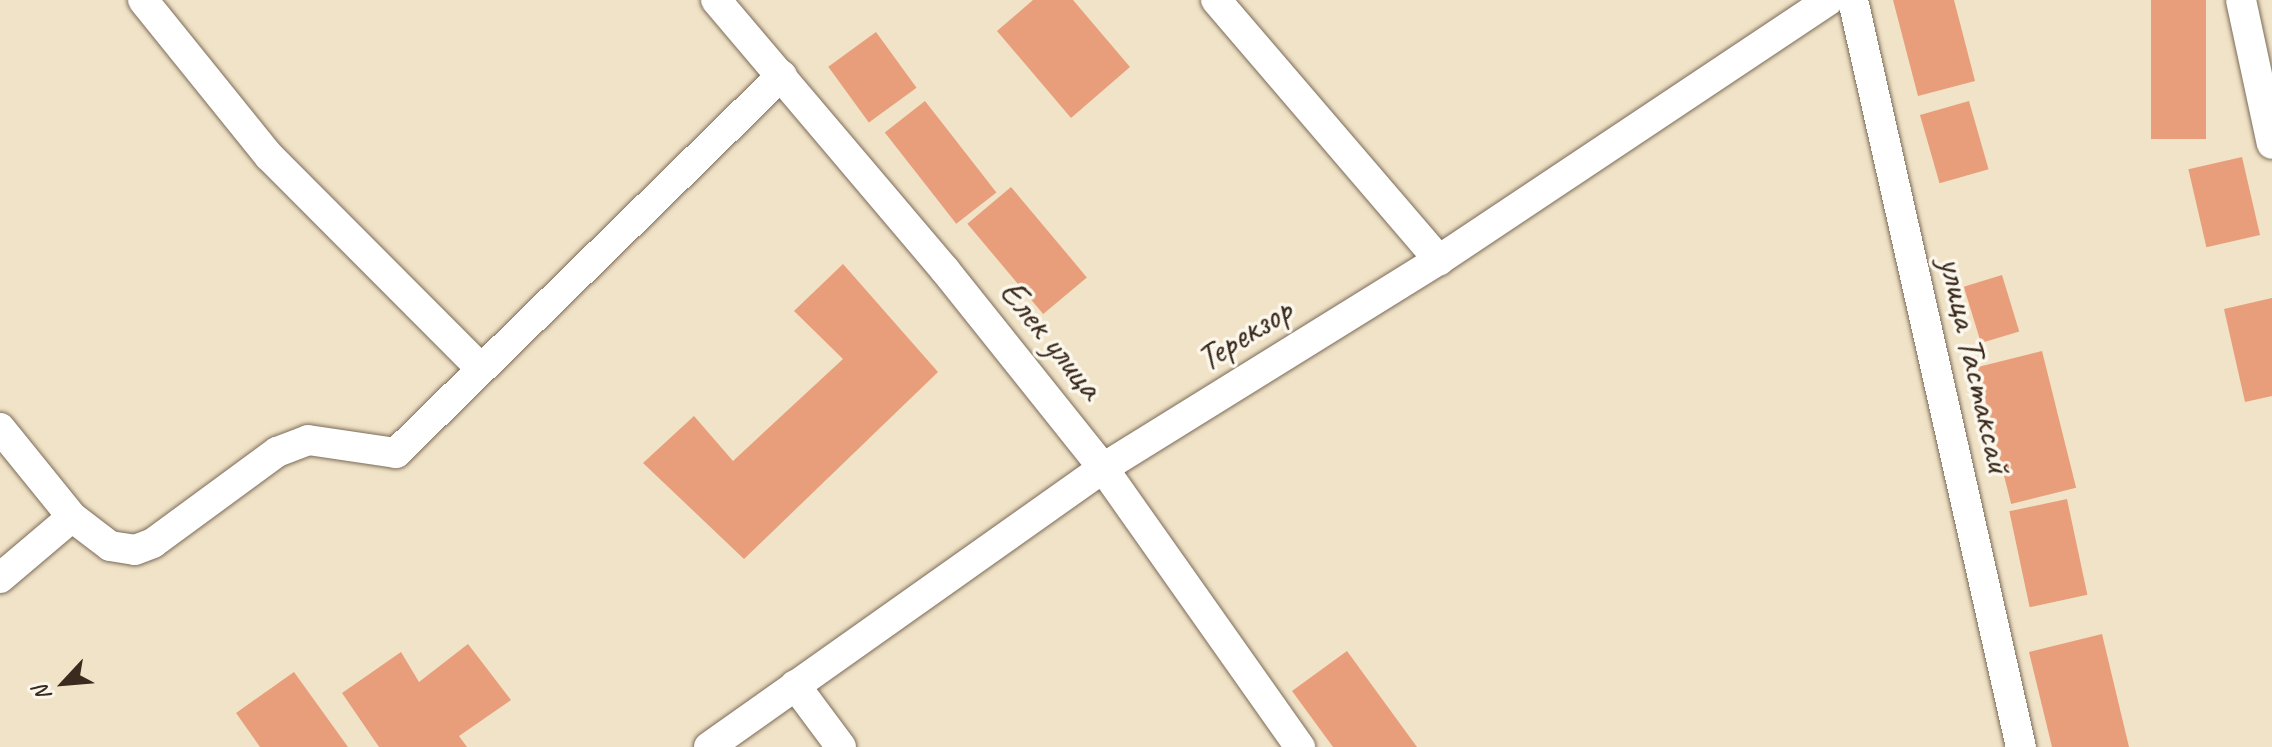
<!DOCTYPE html>
<meta charset="utf-8">
<style>
body{margin:0}
#map{position:relative;width:2272px;height:747px;overflow:hidden;background:#f1e3c7;font-family:Caveat,sans-serif}
div>[style]{position:absolute}
.building>*{inset:0;background:#e89e7a;transform-origin:0 0}
.roads{filter:drop-shadow(0 0 2px #7b6b59) drop-shadow(0 0 2px #7b6b59)}
.street>*{height:30px;margin:-15px;padding:0 15px;transform-origin:15px;border-radius:15px;background:#fff}
span{translate:-50% -50%;white-space:nowrap;text-align:center;line-height:1.15;-webkit-text-stroke:7px #fbf7ec;paint-order:stroke}
.street-label{font-size:38px;color:#3b2a1e}
.north{position:absolute;left:24px;top:643px;width:80px;height:80px;-webkit-text-stroke:6px #fbf7ec;paint-order:stroke;rotate:244deg;font-size:22px;font-weight:700;line-height:32px;text-align:center;color:#3b2a1e}
.north::after{content:'';display:block;margin:auto;width:28px;height:36px;background:#3b2a1e;clip-path:polygon(50% 0,100% 100%,50% 72%,0 100%)}
</style>
<div id="map">
<div class="building">
<div style="clip-path:polygon(1033px 0,1073px 0,1130px 67px,1071px 118px,997px 31px)"></div>
<div style="clip-path:polygon(1893px 0,1954px 0,1975px 81px,1918px 96px)"></div>
<div style="left:2151px;top:0;width:55px;height:139px"></div>
<div style="left:876px;top:32px;width:69px;height:59px;rotate:54deg"></div>
<div style="left:925px;top:101px;width:116px;height:51px;rotate:52deg"></div>
<div style="left:1969px;top:101px;width:71px;height:51px;rotate:74deg"></div>
<div style="left:2242px;top:157px;width:80px;height:55px;rotate:77deg"></div>
<div style="left:1011px;top:187px;width:118px;height:57px;rotate:50deg"></div>
<div style="clip-path:polygon(843px 264px,938px 372px,744px 559px,643px 463px,694px 416px,733px 461px,843px 359px,794px 311px)"></div>
<div style="left:2002px;top:275px;width:59px;height:40px;rotate:73deg"></div>
<div style="clip-path:polygon(2272px 298px,2272px 396px,2245px 402px,2224px 309px)"></div>
<div style="left:2042px;top:351px;width:141px;height:67px;rotate:76deg"></div>
<div style="left:2067px;top:499px;width:98px;height:59px;rotate:78deg"></div>
<div style="clip-path:polygon(2102px 634px,2129px 747px,2052px 747px,2029px 652px)"></div>
<div style="clip-path:polygon(468px 644px,511px 700px,459px 736px,467px 747px,379px 747px,342px 693px,401px 652px,419px 682px)"></div>
<div style="clip-path:polygon(1347px 651px,1417px 747px,1333px 747px,1292px 691px)"></div>
<div style="clip-path:polygon(294px 672px,348px 747px,260px 747px,236px 713px)"></div>
</div>
<div class="roads">
<div class="street">
<div style="left:143px;top:0;width:201px;rotate:51.1deg"></div>
<div style="left:269px;top:156px;width:298px;rotate:45.1deg"></div>
<div style="left:716px;top:0;width:354px;rotate:49.7deg"></div>
<div style="left:945px;top:270px;width:253px;rotate:51.4deg"></div>
<div style="left:1103px;top:468px;width:342px;rotate:54.8deg"></div>
<div style="left:1216px;top:0;width:343px;rotate:49.4deg"></div>
<div style="left:1853px;top:0;width:766px;rotate:77.33deg"></div>
<div style="left:2241px;top:0;width:147px;rotate:77.9deg"></div>
<div style="left:0;top:428px;width:114px;rotate:51deg"></div>
<div style="left:72px;top:517px;width:48px;rotate:37.3deg"></div>
<div style="left:110px;top:546px;width:25px;rotate:9deg"></div>
<div style="left:135px;top:550px;width:19px;rotate:-21deg"></div>
<div style="left:153px;top:543px;width:154px;rotate:-36.3deg"></div>
<div style="left:277px;top:452px;width:33px;rotate:-21deg"></div>
<div style="left:308px;top:440px;width:89px;rotate:8.4deg"></div>
<div style="left:396px;top:453px;width:540px;rotate:-44.4deg"></div>
<div style="left:0;top:578px;width:94px;rotate:-40.3deg"></div>
<div style="left:795px;top:685px;width:77px;rotate:53.4deg"></div>
<div style="left:709px;top:747px;width:483px;rotate:-35.3deg"></div>
<div style="left:1103px;top:468px;width:395px;rotate:-31.8deg"></div>
<div style="left:1439px;top:260px;width:469px;rotate:-33.7deg"></div>
</div>
</div>
<div class="street-label">
<span style="left:1244px;top:334px;rotate:-32deg">Терекзор</span>
<span style="left:1052px;top:339px;rotate:51deg">Елек улица</span>
<span style="left:1976px;top:365px;rotate:77deg">улица Тастаксай</span>
</div>
<div class="north">N</div>
</div>
